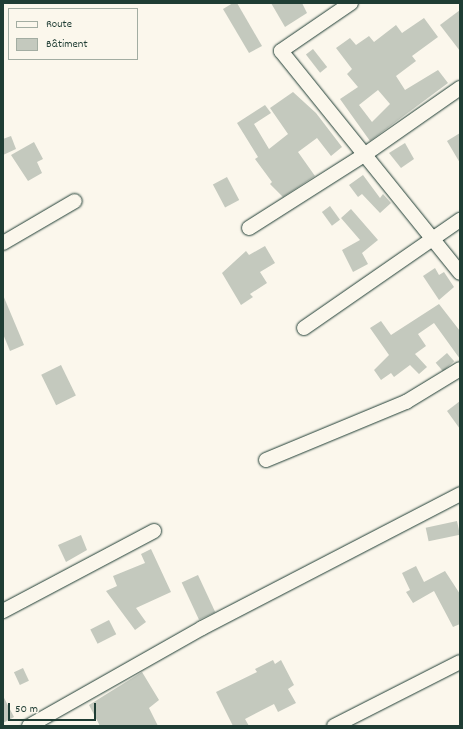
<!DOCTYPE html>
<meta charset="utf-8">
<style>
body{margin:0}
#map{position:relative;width:463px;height:729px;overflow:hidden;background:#fbf7ec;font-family:Dekko,sans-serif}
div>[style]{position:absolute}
.building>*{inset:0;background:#c4c9be;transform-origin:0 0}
.roads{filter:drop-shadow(0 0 1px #1f3d34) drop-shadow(0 0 1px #1f3d34)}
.minor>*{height:14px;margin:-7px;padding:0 7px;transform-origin:7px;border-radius:7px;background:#fbf7ec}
span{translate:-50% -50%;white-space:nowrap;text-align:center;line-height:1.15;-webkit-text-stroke:3px #fbf7ec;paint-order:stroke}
.frame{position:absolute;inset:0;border:4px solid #1f3d34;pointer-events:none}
.legend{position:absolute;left:8px;top:8px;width:130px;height:52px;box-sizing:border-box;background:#fbf7ec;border:1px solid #a3ada2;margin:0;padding:5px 7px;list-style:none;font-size:12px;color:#1f3d34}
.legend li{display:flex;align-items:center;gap:8px;height:20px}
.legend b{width:20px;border:1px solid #a3ada2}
.scale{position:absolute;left:8px;top:703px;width:88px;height:18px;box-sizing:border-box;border:2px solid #1f3d34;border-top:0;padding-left:5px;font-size:12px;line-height:14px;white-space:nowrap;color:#1f3d34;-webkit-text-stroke:3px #fbf7ec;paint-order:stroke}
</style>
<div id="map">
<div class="building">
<div style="clip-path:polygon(233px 3px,237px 3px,262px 46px,249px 53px,223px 9px)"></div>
<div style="clip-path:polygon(271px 3px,302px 3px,307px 13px,285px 27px)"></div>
<div style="clip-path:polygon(460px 10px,460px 51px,440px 25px)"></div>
<div style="clip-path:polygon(evenodd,424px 18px,438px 37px,412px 56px,416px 61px,396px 76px,405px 90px,438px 70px,448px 83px,370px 141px,340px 99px,358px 87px,347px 74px,352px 69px,336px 48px,350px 38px,356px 45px,369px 36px,374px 42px,396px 25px,402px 33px,424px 18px,378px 90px,390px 104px,372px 122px,359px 105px,378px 90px)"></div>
<div style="left:313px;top:49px;width:23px;height:9px;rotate:52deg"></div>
<div style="clip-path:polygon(293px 92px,316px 113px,342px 147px,331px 156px,317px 138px,298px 152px,315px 176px,283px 197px,270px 184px,272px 182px,255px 159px,258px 157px,237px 123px,265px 105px,271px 113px,254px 124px,269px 149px,288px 134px,270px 108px)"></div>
<div style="clip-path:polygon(460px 133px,460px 163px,447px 141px)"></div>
<div style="clip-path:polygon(11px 136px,16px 149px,3px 155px,3px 139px)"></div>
<div style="clip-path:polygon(34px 142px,43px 159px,37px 162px,42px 173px,28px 181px,11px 155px)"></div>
<div style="clip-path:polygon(405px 143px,414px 159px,401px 168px,389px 153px)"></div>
<div style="clip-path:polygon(363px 175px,380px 198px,383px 194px,391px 203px,380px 213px,362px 194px,358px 197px,349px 185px)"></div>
<div style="left:227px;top:177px;width:26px;height:16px;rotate:62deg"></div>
<div style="left:330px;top:206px;width:17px;height:10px;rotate:54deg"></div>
<div style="clip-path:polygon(351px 209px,378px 240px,362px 253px,368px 264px,353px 272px,342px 250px,360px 240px,341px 218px)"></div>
<div style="clip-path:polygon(265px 246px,275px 263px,260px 272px,267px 283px,250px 294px,253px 297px,241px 305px,222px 273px,246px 251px,249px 255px)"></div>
<div style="clip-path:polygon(435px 268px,439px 275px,444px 272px,454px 287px,439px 300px,423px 276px)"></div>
<div style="clip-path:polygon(3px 295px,24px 345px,10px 351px,3px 334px)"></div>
<div style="clip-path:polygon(439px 304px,460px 331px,460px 359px,434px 323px,418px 334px,426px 346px,415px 354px,427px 367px,419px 374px,410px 365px,394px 377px,391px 373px,381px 380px,374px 370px,389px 355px,370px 328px,381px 321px,391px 335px)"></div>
<div style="left:447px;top:353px;width:11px;height:15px;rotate:49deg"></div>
<div style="left:61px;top:365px;width:34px;height:22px;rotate:64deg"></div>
<div style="clip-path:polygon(460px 401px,460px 429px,447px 411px)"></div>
<div style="left:457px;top:521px;width:14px;height:32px;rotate:78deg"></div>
<div style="clip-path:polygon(81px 535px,87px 550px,66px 562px,58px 545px)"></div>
<div style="clip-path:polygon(151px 549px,171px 592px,136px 608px,146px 622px,135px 630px,106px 591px,117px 586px,113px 576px,145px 563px,141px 554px)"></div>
<div style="clip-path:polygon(416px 566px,424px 582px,445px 571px,460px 594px,460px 624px,453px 627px,434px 591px,413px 603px,406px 592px,410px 590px,402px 573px)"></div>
<div style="left:198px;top:575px;width:41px;height:18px;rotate:65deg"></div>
<div style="left:109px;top:620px;width:16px;height:21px;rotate:63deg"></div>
<div style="clip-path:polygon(273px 660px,275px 664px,281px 660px,294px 685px,288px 689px,296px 703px,278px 712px,274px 704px,245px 719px,249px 726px,233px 726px,216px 692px,257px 672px,255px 669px)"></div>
<div style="left:23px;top:668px;width:14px;height:10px;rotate:65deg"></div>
<div style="clip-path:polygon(142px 672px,159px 700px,149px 708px,158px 726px,100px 726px,89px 705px)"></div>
<div style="clip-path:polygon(3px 696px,14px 717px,3px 723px)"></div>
</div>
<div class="roads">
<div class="minor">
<div style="left:351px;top:3px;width:85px;rotate:145.6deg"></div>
<div style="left:281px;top:51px;width:285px;rotate:51.1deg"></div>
<div style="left:249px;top:228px;width:136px;rotate:-32.4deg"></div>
<div style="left:364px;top:155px;width:117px;rotate:-34.9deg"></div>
<div style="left:3px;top:243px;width:83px;rotate:-30.3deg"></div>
<div style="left:304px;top:328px;width:190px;rotate:-34.7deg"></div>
<div style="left:266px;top:460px;width:152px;rotate:-22.5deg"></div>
<div style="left:406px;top:402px;width:63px;rotate:-31.4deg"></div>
<div style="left:3px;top:611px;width:171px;rotate:-27.9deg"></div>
<div style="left:29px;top:726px;width:199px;rotate:-29.5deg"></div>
<div style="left:202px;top:628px;width:291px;rotate:-27.4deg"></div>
<div style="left:334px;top:726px;width:141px;rotate:-26.9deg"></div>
</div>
</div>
<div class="frame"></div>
<ul class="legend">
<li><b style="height:5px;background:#fbf7ec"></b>Route</li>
<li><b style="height:11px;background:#c4c9be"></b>Bâtiment</li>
</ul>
<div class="scale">50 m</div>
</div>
